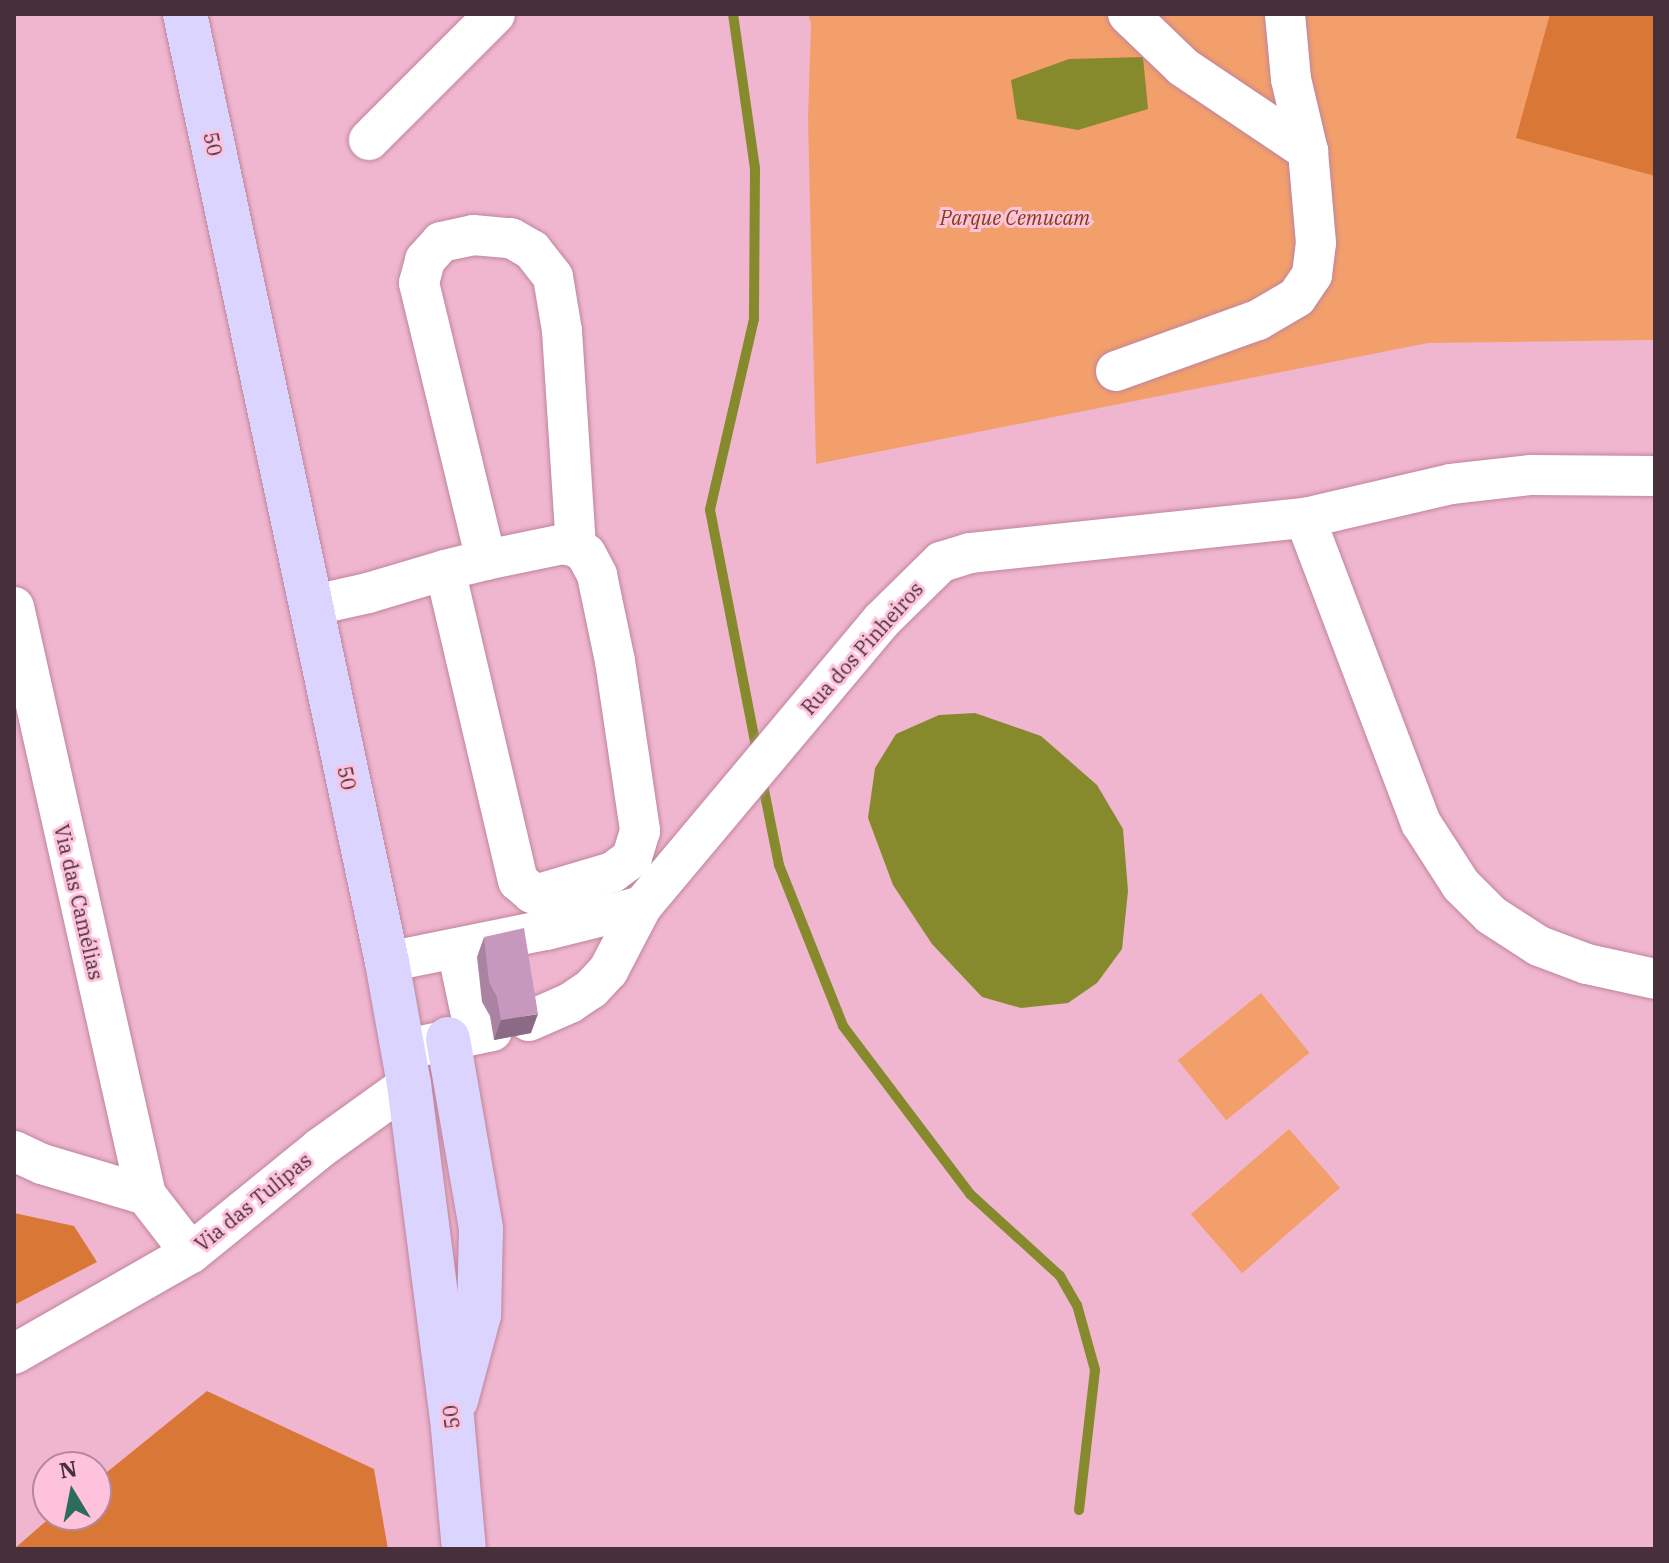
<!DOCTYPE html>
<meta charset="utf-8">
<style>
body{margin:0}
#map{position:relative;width:1669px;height:1563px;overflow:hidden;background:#f1b6cf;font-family:"IBM Plex Serif",serif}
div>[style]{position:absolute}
.green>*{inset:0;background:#f39f6b;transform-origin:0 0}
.forest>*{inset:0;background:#d97836}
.water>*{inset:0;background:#868a2d}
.stream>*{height:10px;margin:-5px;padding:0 5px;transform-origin:5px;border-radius:5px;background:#868a2d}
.roads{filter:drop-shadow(0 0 2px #bd859d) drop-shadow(0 0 2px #bd859d)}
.minor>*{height:40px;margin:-20px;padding:0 20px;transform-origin:20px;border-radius:20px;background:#fff}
.major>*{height:44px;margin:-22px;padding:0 22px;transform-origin:22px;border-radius:22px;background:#dbd4ff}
.wall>*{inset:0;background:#aa83a3}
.shaded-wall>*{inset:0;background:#8b6a85}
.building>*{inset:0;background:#c698be}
span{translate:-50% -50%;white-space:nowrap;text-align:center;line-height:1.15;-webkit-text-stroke:6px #ffc2dc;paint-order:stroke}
.street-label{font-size:20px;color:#48303a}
.park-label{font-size:20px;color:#7e3f0f;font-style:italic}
.frame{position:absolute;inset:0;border:16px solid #48303a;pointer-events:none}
.north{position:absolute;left:32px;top:1451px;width:80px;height:80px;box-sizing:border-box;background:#ffc2dc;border:2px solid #b6889b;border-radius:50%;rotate:350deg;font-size:22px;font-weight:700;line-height:32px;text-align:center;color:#48303a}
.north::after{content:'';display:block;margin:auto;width:28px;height:36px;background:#2c6c5a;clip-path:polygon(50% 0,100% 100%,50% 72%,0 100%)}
</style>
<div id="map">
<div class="green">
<div style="clip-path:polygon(808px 14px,1655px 14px,1655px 340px,1428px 343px,816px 464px,808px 119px,811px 24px)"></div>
<div style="left:1261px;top:993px;width:77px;height:107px;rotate:51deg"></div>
<div style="left:1289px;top:1129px;width:78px;height:130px;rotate:49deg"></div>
</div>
<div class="forest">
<div style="clip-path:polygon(1550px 14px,1655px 14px,1655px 176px,1516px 138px)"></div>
<div style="clip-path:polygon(14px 1213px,74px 1226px,97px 1262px,14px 1305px)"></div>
<div style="clip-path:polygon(207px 1391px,374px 1469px,388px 1549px,14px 1549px,53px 1515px,96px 1515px,96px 1481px)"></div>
</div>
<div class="water">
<div style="clip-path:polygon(1143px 57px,1148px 109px,1078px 130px,1017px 119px,1011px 80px,1069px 59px)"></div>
<div style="clip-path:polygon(975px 713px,1041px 736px,1097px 785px,1123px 829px,1128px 891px,1122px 949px,1097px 983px,1068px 1003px,1021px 1008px,982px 997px,932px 944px,893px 885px,868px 818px,875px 768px,896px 734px,939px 715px)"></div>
</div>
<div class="stream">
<div style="left:733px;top:14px;width:156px;rotate:81.9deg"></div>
<div style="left:755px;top:168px;width:151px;rotate:90.4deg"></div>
<div style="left:754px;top:319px;width:196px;rotate:103deg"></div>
<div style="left:710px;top:510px;width:247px;rotate:79deg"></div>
<div style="left:762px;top:780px;width:87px;rotate:78.7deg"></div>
<div style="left:779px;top:865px;width:173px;rotate:68.3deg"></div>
<div style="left:843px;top:1026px;width:211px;rotate:52.9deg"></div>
<div style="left:970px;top:1194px;width:122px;rotate:42.3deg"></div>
<div style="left:1060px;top:1276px;width:34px;rotate:60deg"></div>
<div style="left:1077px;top:1305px;width:67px;rotate:74.5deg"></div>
<div style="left:1095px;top:1370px;width:141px;rotate:96.5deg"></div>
</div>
<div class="roads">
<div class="minor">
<div style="left:1128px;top:14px;width:76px;rotate:43.9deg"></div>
<div style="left:1183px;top:67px;width:151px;rotate:33.9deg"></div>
<div style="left:369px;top:140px;width:178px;rotate:-45deg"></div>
<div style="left:1116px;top:371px;width:151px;rotate:-19.8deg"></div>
<div style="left:1258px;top:320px;width:45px;rotate:-30.5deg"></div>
<div style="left:1297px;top:297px;width:27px;rotate:-56deg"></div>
<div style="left:1312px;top:275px;width:32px;rotate:-83deg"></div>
<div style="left:1316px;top:243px;width:92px;rotate:-95deg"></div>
<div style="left:1308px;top:151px;width:74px;rotate:-103.3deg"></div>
<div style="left:1291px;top:79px;width:65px;rotate:-95.3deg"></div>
<div style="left:1305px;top:518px;width:326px;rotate:69.2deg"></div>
<div style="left:1421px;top:823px;width:74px;rotate:57.2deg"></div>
<div style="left:1461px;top:885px;width:42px;rotate:45deg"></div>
<div style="left:1491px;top:915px;width:57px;rotate:32.9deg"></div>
<div style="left:1539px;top:946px;width:51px;rotate:20.6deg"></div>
<div style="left:1587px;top:964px;width:70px;rotate:12.4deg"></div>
<div style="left:486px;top:560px;width:285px;rotate:-103.6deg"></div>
<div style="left:419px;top:283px;width:24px;rotate:-75deg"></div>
<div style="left:425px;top:260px;width:24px;rotate:-48deg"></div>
<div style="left:441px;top:242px;width:33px;rotate:-12deg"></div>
<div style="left:473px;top:235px;width:38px;rotate:5deg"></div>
<div style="left:511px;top:238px;width:24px;rotate:30deg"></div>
<div style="left:532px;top:250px;width:34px;rotate:52deg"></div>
<div style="left:553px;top:277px;width:55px;rotate:80.5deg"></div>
<div style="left:562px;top:331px;width:216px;rotate:86.3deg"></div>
<div style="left:310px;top:606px;width:59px;rotate:-12.6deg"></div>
<div style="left:368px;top:593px;width:80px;rotate:-16.6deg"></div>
<div style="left:445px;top:570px;width:42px;rotate:-13.7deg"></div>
<div style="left:486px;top:560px;width:79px;rotate:-11.7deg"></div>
<div style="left:563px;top:544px;width:13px;rotate:13deg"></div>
<div style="left:576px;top:547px;width:12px;rotate:35deg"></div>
<div style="left:586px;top:554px;width:24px;rotate:62deg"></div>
<div style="left:597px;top:575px;width:88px;rotate:78.2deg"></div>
<div style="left:615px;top:661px;width:172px;rotate:81.6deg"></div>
<div style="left:640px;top:831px;width:28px;rotate:107deg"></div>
<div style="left:632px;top:858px;width:24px;rotate:144deg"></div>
<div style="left:613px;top:872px;width:74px;rotate:163.5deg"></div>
<div style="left:542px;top:893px;width:10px;rotate:180deg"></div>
<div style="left:532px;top:893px;width:18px;rotate:-139deg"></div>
<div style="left:518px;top:881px;width:319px;rotate:-103.2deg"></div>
<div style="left:14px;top:607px;width:603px;rotate:77.35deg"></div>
<div style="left:457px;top:949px;width:87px;rotate:78deg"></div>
<div style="left:387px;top:962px;width:162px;rotate:-11.4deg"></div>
<div style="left:546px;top:930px;width:99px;rotate:-14deg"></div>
<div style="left:529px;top:1021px;width:45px;rotate:-23.7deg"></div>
<div style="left:570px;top:1003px;width:25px;rotate:-34deg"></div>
<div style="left:591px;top:989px;width:25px;rotate:-47deg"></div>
<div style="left:608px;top:971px;width:73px;rotate:-62.4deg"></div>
<div style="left:642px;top:906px;width:373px;rotate:-50deg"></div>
<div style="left:882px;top:620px;width:83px;rotate:-44.5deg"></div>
<div style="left:941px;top:562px;width:30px;rotate:-17deg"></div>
<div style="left:970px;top:553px;width:337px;rotate:-6deg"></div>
<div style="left:1305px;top:518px;width:150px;rotate:-13.1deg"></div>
<div style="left:1451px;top:484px;width:81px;rotate:-6.4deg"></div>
<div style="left:1531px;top:475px;width:124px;rotate:0.5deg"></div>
<div style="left:402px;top:1050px;width:92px;rotate:-11.9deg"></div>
<div style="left:14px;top:1151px;width:31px;rotate:25deg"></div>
<div style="left:42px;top:1164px;width:109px;rotate:16.6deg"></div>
<div style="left:146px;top:1195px;width:73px;rotate:52.2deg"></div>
<div style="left:14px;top:1354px;width:204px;rotate:-29.7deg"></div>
<div style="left:191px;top:1253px;width:166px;rotate:-39.1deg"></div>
<div style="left:320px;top:1148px;width:110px;rotate:-35.7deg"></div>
</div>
<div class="major">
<div style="left:185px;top:14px;width:969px;rotate:77.97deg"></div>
<div style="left:387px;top:962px;width:124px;rotate:79.8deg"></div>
<div style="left:409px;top:1084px;width:337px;rotate:82.7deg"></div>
<div style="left:452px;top:1418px;width:132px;rotate:84.8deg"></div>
<div style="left:448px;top:1039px;width:193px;rotate:80.1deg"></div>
<div style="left:481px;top:1229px;width:86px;rotate:91.3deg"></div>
<div style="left:479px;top:1315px;width:88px;rotate:105.1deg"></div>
</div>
</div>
<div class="wall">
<div style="clip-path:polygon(484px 937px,531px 1033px,494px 1040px,490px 1016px,482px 1002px,477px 957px)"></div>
</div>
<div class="shaded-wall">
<div style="clip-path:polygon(538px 1014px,531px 1033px,494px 1040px,501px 1020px)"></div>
</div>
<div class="building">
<div style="clip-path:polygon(524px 928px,538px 1014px,501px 1020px,497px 997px,489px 982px,484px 937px)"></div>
</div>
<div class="street-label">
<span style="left:213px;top:144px;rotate:78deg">50</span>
<span style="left:862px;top:648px;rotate:-48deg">Rua dos Pinheiros</span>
<span style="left:347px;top:778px;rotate:78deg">50</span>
<span style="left:79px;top:902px;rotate:77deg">Via das Camélias</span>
<span style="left:253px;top:1202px;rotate:-39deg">Via das Tulipas</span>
<span style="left:451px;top:1417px;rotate:-97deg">50</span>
</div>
<div class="park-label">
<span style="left:1015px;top:217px">Parque Cemucam</span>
</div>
<div class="frame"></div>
<div class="north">N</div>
</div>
